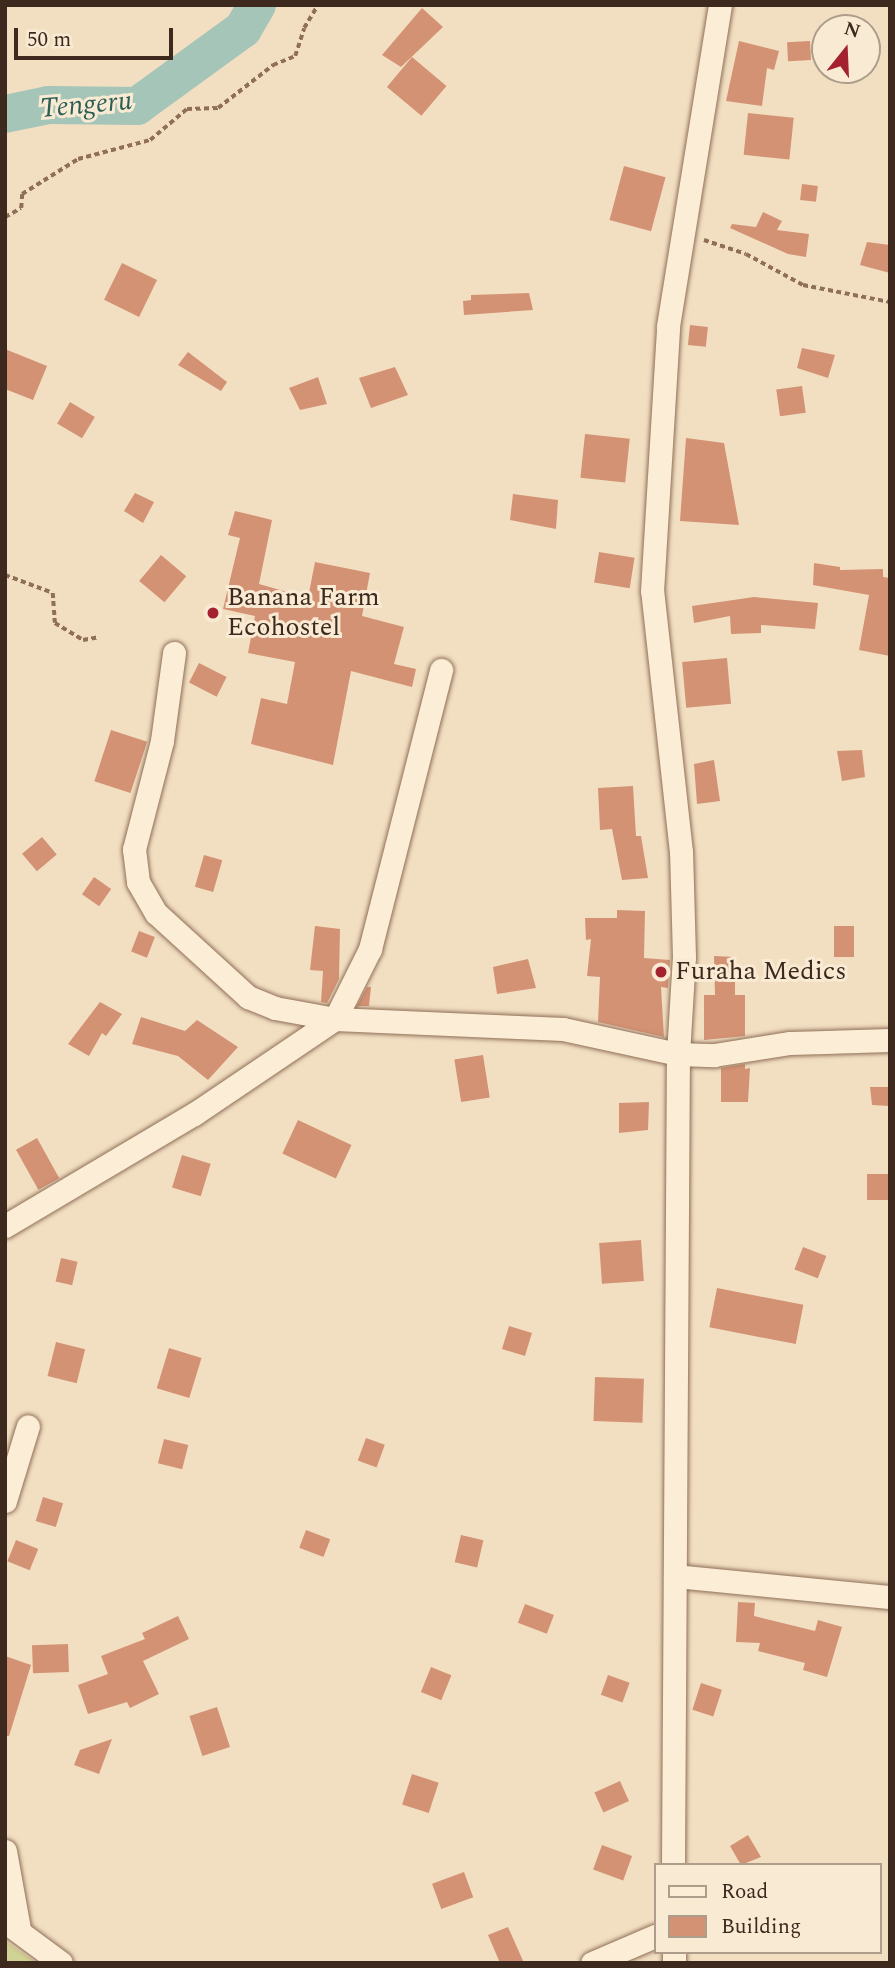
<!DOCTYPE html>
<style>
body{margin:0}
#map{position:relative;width:895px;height:1968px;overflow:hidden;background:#f2dfc2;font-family:Spectral,serif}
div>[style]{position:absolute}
.green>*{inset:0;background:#d1d295}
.river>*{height:38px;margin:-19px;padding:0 19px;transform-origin:19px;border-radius:19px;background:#a5c5b8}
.building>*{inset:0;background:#d49274;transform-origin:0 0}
.path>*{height:3.5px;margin-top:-1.75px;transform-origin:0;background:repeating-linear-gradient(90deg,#8f6f57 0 5px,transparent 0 8.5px)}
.roads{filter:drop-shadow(0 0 2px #8f6f57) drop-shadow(0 0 2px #8f6f57)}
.minor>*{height:23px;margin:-11.5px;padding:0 11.5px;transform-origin:11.5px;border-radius:11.5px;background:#fcedd7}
.dots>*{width:19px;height:19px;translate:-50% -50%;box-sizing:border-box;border:4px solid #f9ead3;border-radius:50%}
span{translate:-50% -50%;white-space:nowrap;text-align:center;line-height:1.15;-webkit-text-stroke:6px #f9ead3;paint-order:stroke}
.poi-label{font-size:26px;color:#3d291d}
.left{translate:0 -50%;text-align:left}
.water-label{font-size:28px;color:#2b5e55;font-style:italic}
.frame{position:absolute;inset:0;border:7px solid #3d291d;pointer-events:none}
.legend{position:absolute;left:654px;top:1863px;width:228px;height:91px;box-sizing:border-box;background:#f9ead3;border:2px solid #ae9d8a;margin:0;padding:9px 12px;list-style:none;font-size:21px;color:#3d291d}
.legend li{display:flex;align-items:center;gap:14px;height:35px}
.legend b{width:35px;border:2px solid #ae9d8a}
.north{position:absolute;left:811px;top:14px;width:70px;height:70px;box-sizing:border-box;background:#f9ead3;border:2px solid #ae9d8a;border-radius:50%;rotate:18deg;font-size:19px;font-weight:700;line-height:28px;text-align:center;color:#3d291d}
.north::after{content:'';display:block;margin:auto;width:24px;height:32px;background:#a42130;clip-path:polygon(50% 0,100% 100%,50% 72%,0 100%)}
.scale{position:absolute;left:14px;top:28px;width:159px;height:32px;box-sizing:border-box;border:4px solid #3d291d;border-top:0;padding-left:9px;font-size:21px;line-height:24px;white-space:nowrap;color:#3d291d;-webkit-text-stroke:5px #f9ead3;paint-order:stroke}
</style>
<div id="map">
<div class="green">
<div style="clip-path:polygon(5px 1941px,37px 1963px,5px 1963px)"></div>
</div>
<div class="river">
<div style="left:5px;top:114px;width:45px;rotate:-11.6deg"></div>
<div style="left:49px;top:105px;width:88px;rotate:0.7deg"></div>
<div style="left:137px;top:106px;width:131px;rotate:-36deg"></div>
<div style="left:243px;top:29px;width:28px;rotate:-60deg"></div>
</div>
<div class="building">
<div style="clip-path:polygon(422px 8px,443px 27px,401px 67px,382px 55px)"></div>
<div style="clip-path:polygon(739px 41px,779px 51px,774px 70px,767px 68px,762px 106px,726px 101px)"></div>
<div style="left:810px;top:41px;width:19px;height:23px;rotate:87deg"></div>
<div style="left:412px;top:57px;width:45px;height:39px;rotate:40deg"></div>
<div style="left:748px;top:113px;width:46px;height:42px;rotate:6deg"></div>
<div style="left:624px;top:166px;width:43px;height:56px;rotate:15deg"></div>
<div style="left:802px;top:184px;width:16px;height:16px;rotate:7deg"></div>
<div style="clip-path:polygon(763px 212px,782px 221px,777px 230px,809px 234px,806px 257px,788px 254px,730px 228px,732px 224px,756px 227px)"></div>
<div style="clip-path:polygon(867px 242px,890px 245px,890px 273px,860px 265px)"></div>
<div style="left:122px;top:263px;width:39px;height:41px;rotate:26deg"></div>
<div style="clip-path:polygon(529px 293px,533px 310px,464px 315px,463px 301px,471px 300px,471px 295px)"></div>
<div style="left:690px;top:325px;width:18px;height:20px;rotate:6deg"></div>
<div style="clip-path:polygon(802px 348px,835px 355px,828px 378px,797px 368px)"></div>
<div style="clip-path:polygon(5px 349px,47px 366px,33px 400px,5px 389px)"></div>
<div style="clip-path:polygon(188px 352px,227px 382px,221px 391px,178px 365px)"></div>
<div style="clip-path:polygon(395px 367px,408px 395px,371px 408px,359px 378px)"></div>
<div style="clip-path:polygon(318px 377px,327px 404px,300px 410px,289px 388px)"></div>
<div style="left:802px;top:386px;width:27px;height:26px;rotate:82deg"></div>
<div style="left:70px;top:402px;width:29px;height:25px;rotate:31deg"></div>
<div style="left:585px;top:434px;width:45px;height:44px;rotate:6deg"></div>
<div style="clip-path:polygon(686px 438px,724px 443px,739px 525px,680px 521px)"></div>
<div style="clip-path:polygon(135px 493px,154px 502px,143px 523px,124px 511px)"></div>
<div style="clip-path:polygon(513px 494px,558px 500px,556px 529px,510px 520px)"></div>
<div style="clip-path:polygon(235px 511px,272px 520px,259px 584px,308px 598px,315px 562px,370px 573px,362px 616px,404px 627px,394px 664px,416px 669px,412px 687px,351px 671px,333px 765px,251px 744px,261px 698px,287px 704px,295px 662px,248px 653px,255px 616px,223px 609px,240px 538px,228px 535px)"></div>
<div style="left:599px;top:552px;width:36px;height:31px;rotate:9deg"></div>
<div style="left:161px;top:555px;width:33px;height:34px;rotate:40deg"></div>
<div style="clip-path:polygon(814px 563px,840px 567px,840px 570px,883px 569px,883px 577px,890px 578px,890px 656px,859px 650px,869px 595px,813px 585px)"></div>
<div style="clip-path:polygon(754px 597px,818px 603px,815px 629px,761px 625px,761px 633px,731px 634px,730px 616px,694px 623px,692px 606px)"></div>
<div style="left:727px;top:658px;width:46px;height:45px;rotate:85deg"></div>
<div style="left:199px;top:663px;width:31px;height:22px;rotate:27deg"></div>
<div style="left:111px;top:730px;width:38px;height:54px;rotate:18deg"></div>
<div style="clip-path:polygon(862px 750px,865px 777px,842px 781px,837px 751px)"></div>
<div style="clip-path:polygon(714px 760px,720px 801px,697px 804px,694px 764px)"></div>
<div style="clip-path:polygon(633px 786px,636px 836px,641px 836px,648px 878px,622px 880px,612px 829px,600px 830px,598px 788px)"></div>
<div style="left:42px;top:837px;width:23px;height:26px;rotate:50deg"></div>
<div style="left:204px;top:855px;width:19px;height:33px;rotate:16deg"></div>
<div style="left:94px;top:877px;width:21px;height:21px;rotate:35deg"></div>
<div style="clip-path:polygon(617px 910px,645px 911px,644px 958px,670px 960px,668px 988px,661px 987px,664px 1037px,598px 1022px,600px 977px,587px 976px,591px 939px,586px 940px,585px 918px,617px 918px)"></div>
<div style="clip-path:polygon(315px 926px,340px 929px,339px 979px,327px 1003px,321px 1002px,323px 971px,310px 970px)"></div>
<div style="left:854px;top:926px;width:31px;height:20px;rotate:90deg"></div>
<div style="left:139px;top:931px;width:17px;height:22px;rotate:21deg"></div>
<div style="clip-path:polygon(714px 956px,735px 957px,735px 995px,745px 995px,745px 1036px,704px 1040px,704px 995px,715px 995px)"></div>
<div style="clip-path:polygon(528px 959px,536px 988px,497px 994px,493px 967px)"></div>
<div style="clip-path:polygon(367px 987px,371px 987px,369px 1006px,357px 1006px)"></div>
<div style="clip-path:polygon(100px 1002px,122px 1014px,106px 1036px,102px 1033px,89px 1056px,68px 1044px)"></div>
<div style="clip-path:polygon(141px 1017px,185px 1031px,197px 1020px,238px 1047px,208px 1080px,178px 1056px,132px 1044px)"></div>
<div style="left:483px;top:1055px;width:43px;height:29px;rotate:81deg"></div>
<div style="clip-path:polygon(745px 1064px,745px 1069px,750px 1068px,748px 1102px,721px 1102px,721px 1068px)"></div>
<div style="clip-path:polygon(870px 1087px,890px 1087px,890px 1106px,872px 1105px)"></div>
<div style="clip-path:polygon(649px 1102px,648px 1130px,619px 1133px,619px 1103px)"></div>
<div style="left:298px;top:1120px;width:59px;height:37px;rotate:25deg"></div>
<div style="left:37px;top:1138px;width:46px;height:24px;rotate:61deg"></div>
<div style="left:182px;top:1155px;width:30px;height:34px;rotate:17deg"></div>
<div style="left:890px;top:1174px;width:26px;height:23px;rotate:90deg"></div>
<div style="left:641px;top:1240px;width:41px;height:42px;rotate:86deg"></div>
<div style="left:803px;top:1247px;width:25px;height:24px;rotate:21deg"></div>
<div style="left:61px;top:1258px;width:17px;height:24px;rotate:13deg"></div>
<div style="left:717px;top:1288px;width:88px;height:40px;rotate:11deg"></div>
<div style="left:509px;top:1326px;width:24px;height:24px;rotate:17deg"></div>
<div style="left:56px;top:1342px;width:30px;height:35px;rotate:14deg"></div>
<div style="left:169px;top:1348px;width:34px;height:42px;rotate:17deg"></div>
<div style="left:595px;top:1377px;width:49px;height:44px;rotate:2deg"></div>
<div style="left:366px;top:1438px;width:20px;height:24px;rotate:20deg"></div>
<div style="left:164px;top:1439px;width:25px;height:25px;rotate:14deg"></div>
<div style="left:43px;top:1497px;width:21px;height:25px;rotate:17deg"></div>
<div style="left:306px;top:1530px;width:26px;height:19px;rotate:21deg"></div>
<div style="left:461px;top:1535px;width:23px;height:28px;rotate:13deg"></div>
<div style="left:16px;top:1540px;width:24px;height:23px;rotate:22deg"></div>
<div style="clip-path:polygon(738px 1602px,755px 1603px,754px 1616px,815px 1631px,818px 1620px,842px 1627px,827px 1677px,803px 1670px,805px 1663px,758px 1651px,760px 1643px,736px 1642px)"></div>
<div style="left:525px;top:1604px;width:31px;height:20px;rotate:21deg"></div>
<div style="clip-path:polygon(178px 1616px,189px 1639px,143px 1661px,159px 1694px,130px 1708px,127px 1702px,88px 1714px,78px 1685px,108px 1674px,101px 1656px,145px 1639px,142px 1633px)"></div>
<div style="left:68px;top:1644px;width:28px;height:36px;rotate:88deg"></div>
<div style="clip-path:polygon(5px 1656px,31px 1665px,9px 1736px,5px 1736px)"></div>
<div style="left:431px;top:1667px;width:22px;height:27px;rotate:22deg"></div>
<div style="left:608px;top:1675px;width:23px;height:21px;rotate:20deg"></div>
<div style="left:701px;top:1683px;width:22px;height:28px;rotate:18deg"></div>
<div style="left:217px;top:1707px;width:42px;height:29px;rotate:72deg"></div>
<div style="clip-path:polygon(112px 1739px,99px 1774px,74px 1765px,80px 1750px)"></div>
<div style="left:412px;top:1774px;width:28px;height:32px;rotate:18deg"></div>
<div style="left:620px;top:1781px;width:22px;height:28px;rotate:66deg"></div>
<div style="clip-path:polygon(748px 1835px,761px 1857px,741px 1865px,730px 1846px)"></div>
<div style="left:602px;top:1845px;width:32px;height:26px;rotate:20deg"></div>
<div style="left:464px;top:1872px;width:27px;height:34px;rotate:70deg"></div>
<div style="clip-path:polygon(508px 1927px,524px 1963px,500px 1963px,488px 1935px)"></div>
</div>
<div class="path">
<div style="left:5px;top:217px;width:18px;rotate:-29deg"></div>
<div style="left:21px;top:208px;width:14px;rotate:-86deg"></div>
<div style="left:22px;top:194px;width:66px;rotate:-32deg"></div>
<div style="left:78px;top:159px;width:74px;rotate:-14.8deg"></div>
<div style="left:150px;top:140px;width:48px;rotate:-40deg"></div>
<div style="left:187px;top:109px;width:31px;rotate:-2deg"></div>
<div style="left:218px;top:108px;width:70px;rotate:-38deg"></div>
<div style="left:273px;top:65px;width:24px;rotate:-22deg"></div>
<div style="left:295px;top:56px;width:29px;rotate:-72deg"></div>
<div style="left:304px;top:28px;width:27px;rotate:-59deg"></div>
<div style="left:704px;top:240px;width:44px;rotate:18.4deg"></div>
<div style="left:746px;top:254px;width:65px;rotate:28.5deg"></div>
<div style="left:803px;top:285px;width:89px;rotate:11.1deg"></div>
<div style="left:5px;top:575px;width:51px;rotate:20.6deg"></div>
<div style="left:53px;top:593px;width:30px;rotate:86deg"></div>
<div style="left:55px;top:623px;width:33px;rotate:31deg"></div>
<div style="left:83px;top:640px;width:17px;rotate:-10deg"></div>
</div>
<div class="roads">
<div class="minor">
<div style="left:174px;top:653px;width:89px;rotate:97.8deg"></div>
<div style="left:162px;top:741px;width:112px;rotate:104.5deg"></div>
<div style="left:134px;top:849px;width:33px;rotate:83deg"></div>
<div style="left:138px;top:882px;width:36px;rotate:60deg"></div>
<div style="left:156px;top:913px;width:125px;rotate:42.4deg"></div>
<div style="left:248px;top:997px;width:29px;rotate:22deg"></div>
<div style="left:275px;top:1008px;width:61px;rotate:10.4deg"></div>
<div style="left:335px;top:1019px;width:228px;rotate:2.5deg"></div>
<div style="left:563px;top:1029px;width:118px;rotate:12.3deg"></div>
<div style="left:678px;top:1054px;width:36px;rotate:2deg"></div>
<div style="left:714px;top:1055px;width:77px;rotate:-9deg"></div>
<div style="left:790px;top:1043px;width:100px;rotate:-1.7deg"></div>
<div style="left:5px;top:1226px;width:220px;rotate:-30.7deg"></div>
<div style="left:194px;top:1114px;width:170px;rotate:-34deg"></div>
<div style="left:335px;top:1019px;width:78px;rotate:-63.4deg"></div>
<div style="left:370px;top:949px;width:288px;rotate:-75.7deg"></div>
<div style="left:5px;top:1501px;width:78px;rotate:-73deg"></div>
<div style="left:675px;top:1576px;width:216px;rotate:5.6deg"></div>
<div style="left:5px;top:1851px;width:79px;rotate:79.8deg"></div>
<div style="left:673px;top:1865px;width:811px;rotate:-89.65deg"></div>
<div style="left:678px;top:1054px;width:97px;rotate:-86.5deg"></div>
<div style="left:684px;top:957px;width:105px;rotate:-91.6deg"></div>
<div style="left:681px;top:852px;width:263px;rotate:-96.3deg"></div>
<div style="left:652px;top:591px;width:265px;rotate:-86.5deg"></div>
<div style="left:668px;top:326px;width:325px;rotate:-80.8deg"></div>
<div style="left:7px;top:1923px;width:67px;rotate:36.5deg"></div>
<div style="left:592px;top:1963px;width:69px;rotate:-23.2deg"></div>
<div style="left:674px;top:1963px;width:11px;rotate:-90deg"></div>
</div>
</div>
<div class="dots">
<div style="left:213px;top:613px;background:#a42130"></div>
<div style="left:661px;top:972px;background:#a42130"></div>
</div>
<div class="poi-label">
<span class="left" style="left:227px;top:613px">Banana Farm<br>Ecohostel</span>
<span class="left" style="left:675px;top:972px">Furaha Medics</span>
</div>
<div class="water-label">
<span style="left:86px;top:105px;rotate:-5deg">Tengeru</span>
</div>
<div class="frame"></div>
<ul class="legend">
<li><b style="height:9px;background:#fcedd7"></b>Road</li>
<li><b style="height:19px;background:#d49274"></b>Building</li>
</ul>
<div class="north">N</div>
<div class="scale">50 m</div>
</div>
